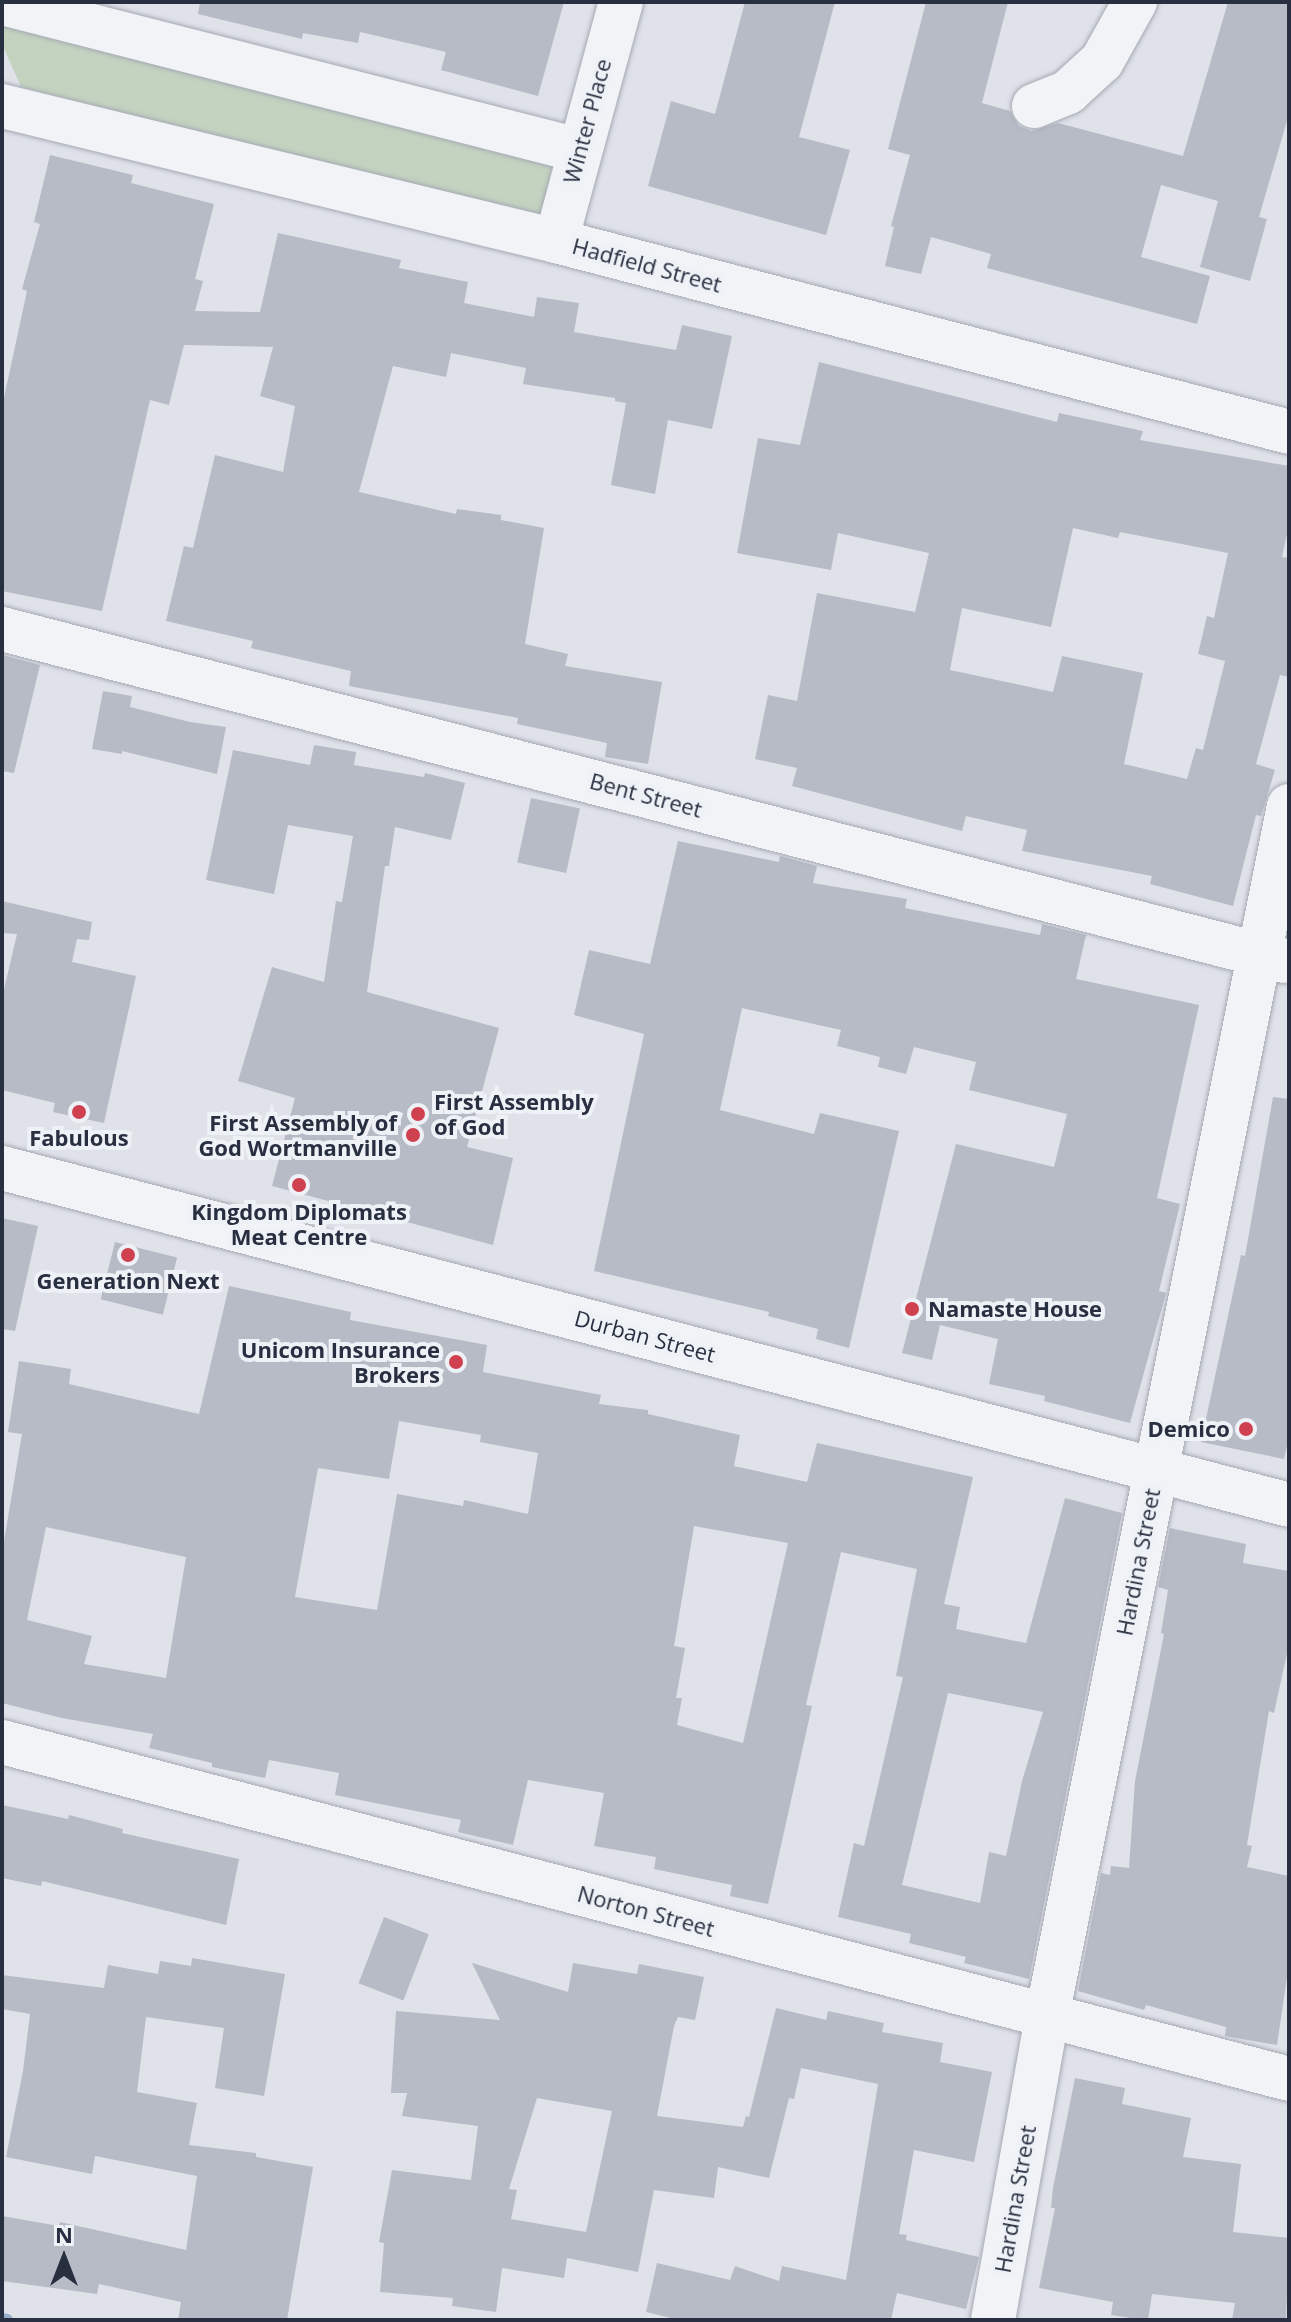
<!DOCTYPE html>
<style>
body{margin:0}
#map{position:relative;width:1291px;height:2322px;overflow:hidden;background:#dfe2e9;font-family:"Open Sans",sans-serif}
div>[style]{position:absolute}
.green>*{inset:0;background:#c4d3c0}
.stream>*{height:12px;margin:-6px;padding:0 6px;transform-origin:6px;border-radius:6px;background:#99aec9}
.building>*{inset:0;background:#b6bbc5;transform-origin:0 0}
.roads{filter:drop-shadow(0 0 2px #a4a9b3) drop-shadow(0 0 2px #a4a9b3)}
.minor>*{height:44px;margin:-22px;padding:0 22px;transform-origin:22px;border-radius:22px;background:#f2f3f7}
.dots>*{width:22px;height:22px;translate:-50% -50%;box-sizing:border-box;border:4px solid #eef1f6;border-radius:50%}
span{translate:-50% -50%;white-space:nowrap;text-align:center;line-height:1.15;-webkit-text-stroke:8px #eef1f6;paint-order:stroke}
.street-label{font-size:22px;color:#282f40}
.poi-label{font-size:22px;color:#282f40;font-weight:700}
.left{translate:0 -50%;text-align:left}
.right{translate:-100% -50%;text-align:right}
.frame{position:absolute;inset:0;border:4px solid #282f40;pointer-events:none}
.north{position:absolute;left:24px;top:2218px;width:80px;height:80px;-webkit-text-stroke:6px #eef1f6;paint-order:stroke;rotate:0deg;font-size:22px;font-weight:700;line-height:32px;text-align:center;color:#282f40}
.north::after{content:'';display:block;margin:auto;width:28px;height:36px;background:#282f40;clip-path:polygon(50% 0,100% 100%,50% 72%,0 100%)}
</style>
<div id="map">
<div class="green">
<div style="clip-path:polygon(2px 25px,553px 161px,542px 219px,21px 87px,2px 44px)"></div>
</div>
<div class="stream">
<div style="left:2px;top:2319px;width:5px;rotate:11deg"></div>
</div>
<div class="building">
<div style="clip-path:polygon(200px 2px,564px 2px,538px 96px,441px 70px,446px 52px,360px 32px,358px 43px,303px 33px,302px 39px,198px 14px)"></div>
<div style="clip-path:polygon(745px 2px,835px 2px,799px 137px,850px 150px,826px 235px,648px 186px,671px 101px,715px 114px)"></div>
<div style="clip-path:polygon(926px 2px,1008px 2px,982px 103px,1010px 111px,1019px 126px,1031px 131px,1058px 123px,1183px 156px,1228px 2px,1289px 2px,1289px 114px,1259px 217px,1267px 219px,1250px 281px,1200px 267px,1218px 201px,1161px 185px,1141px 257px,1210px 276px,1197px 324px,987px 268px,991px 254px,931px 237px,921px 274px,885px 266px,894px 227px,891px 226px,910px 155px,888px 149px)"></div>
<div style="clip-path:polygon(50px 155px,133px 175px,131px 183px,214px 204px,195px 279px,203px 281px,195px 311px,260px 312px,278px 233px,401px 260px,399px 268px,468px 282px,464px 303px,534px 317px,537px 297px,579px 303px,574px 332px,676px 350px,682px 325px,732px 336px,712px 429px,668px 420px,655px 494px,611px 485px,626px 403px,615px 401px,615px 398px,523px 384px,526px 368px,451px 353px,446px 377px,393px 366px,359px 492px,456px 514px,457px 509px,501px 515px,501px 520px,544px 528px,525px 644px,568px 654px,565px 666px,662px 682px,648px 764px,605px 757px,607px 743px,517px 724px,518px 718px,349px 686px,351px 671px,251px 648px,253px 641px,166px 621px,184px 546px,193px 548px,215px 455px,283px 472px,295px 406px,260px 396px,273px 347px,184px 345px,169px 405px,150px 400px,102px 611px,2px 591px,2px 407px,27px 291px,22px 289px,40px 224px,34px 222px)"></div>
<div style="clip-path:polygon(evenodd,819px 362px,1057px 422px,1059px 413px,1143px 431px,1140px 440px,1289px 466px,1289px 525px,1282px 557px,1289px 558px,1289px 677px,1280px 675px,1256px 764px,1275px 770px,1261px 816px,1256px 815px,1233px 906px,1150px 884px,1152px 876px,1022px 851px,1027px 830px,966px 816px,962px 831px,792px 786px,797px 768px,755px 759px,768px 695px,797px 701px,817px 593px,915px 612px,929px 553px,838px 533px,831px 570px,737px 553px,758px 438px,800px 445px,819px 362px,1073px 528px,1118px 538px,1120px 532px,1228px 553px,1214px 618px,1207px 616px,1198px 654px,1225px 661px,1203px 750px,1196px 748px,1187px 779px,1124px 764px,1143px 673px,1062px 656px,1053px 692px,950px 670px,962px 608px,1051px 627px,1073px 528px)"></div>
<div style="clip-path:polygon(2px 655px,40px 665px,14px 773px,2px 771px)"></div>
<div style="clip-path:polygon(103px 691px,132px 696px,130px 707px,190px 722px,226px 727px,217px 774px,122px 751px,122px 754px,92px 749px)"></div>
<div style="clip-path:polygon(314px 745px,356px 752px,354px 765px,424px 777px,425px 773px,465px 783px,451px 840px,395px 827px,389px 866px,385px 866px,367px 992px,499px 1028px,467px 1147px,513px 1158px,493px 1245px,272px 1186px,295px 1098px,238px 1081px,272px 967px,324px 982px,336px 901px,342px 902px,353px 836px,288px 825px,274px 894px,206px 880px,233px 750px,310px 765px)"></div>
<div style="left:531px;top:798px;width:50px;height:66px;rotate:12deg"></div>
<div style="clip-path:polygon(678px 841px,779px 862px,780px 856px,817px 866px,813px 883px,907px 899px,905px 908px,1040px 935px,1042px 924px,1086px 935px,1076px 979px,1199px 1005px,1157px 1198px,1180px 1204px,1159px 1291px,1166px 1293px,1130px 1423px,1044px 1401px,1045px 1396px,989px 1384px,998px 1339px,940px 1325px,932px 1360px,902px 1353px,956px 1144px,1054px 1167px,1067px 1114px,969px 1090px,976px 1062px,914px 1047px,906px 1074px,878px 1067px,880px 1057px,837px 1046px,841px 1030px,742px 1008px,720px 1110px,814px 1134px,820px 1113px,899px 1131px,849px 1348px,816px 1339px,818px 1329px,768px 1316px,769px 1312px,594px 1271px,644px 1034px,574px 1015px,589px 950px,650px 964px)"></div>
<div style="clip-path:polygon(2px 901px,92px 922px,89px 940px,77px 939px,72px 962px,136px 976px,104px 1123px,53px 1112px,55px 1103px,2px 1090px,2px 998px,17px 934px,2px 933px)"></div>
<div style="clip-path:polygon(1273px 1097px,1289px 1099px,1289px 1437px,1284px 1459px,1201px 1442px,1241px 1255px,1245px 1256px)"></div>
<div style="clip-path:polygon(2px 1218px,38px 1226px,15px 1331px,2px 1329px)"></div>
<div style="left:115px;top:1242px;width:64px;height:59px;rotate:14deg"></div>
<div style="clip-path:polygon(evenodd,229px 1286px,351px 1312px,350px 1320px,487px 1345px,483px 1372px,601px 1395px,599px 1404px,648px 1410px,648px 1414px,740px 1435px,734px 1466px,807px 1482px,817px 1443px,973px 1477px,944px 1604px,960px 1607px,956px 1629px,1026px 1643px,1065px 1498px,1122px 1513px,1029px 1979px,964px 1963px,966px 1957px,909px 1943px,911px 1934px,838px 1917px,854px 1843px,864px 1846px,903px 1677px,896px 1676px,917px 1569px,841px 1552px,806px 1705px,812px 1706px,768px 1904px,730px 1896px,732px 1885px,654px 1869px,656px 1857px,594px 1846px,604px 1793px,528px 1780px,513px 1845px,458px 1832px,461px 1820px,335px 1795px,339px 1773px,269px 1760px,265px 1778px,212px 1767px,212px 1763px,149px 1748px,153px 1734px,62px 1718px,2px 1703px,2px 1553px,22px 1434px,8px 1432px,19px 1361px,71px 1369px,69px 1384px,199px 1414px,229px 1286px,399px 1421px,481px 1435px,480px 1442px,538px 1453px,528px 1514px,464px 1500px,463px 1506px,397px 1494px,377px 1610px,295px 1597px,318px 1468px,389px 1479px,399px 1421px,229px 1286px,694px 1526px,788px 1543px,743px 1743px,677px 1725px,682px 1698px,676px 1698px,685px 1648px,674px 1646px,694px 1526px,229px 1286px,46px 1527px,186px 1557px,166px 1678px,84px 1664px,92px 1636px,27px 1620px,46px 1527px,229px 1286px,948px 1693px,1043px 1712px,1022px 1781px,1006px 1856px,989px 1852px,980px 1903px,902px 1885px,948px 1693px)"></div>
<div style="clip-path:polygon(1170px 1528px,1246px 1544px,1243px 1563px,1289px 1571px,1289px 1644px,1274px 1713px,1269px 1711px,1247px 1845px,1252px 1846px,1247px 1867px,1289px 1876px,1289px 1964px,1277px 2045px,1225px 2036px,1226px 2027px,1146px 2005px,1144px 2010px,1078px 1991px,1101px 1873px,1110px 1875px,1111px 1866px,1129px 1868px,1135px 1781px,1164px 1634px,1161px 1633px,1168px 1590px,1158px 1587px)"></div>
<div style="clip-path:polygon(2px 1805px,68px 1819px,69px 1815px,123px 1829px,122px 1833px,239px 1859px,226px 1925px,42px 1881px,41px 1886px,2px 1878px)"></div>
<div style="left:384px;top:1917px;width:48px;height:71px;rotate:21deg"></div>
<div style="clip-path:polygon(192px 1958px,285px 1974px,264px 2096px,215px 2088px,224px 2028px,146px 2017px,137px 2092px,197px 2103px,189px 2145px,256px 2153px,256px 2157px,313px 2167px,287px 2320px,178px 2320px,181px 2302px,99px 2284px,97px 2294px,2px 2281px,2px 2216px,59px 2226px,60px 2222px,186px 2250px,197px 2176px,95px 2156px,92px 2174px,6px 2157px,23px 2071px,30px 2014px,2px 2009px,2px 1975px,104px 1988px,108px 1965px,158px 1974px,160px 1961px,191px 1966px)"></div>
<div style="clip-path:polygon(evenodd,472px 1963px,568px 1992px,573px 1963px,637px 1974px,639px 1964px,704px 1977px,695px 2020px,678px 2017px,674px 2026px,657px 2116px,743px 2127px,746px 2116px,749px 2117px,776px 2008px,826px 2020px,828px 2011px,884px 2023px,882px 2032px,943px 2043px,940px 2062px,992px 2072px,974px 2162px,914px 2150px,899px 2234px,907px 2235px,906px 2240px,979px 2257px,966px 2309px,897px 2293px,891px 2320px,679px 2320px,646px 2312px,657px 2263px,730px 2280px,735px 2266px,779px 2281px,782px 2266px,846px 2280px,878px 2084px,801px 2068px,794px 2099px,789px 2098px,769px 2178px,718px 2167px,714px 2198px,654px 2190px,638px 2272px,567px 2258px,564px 2278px,502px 2268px,496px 2312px,452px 2306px,453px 2298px,380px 2292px,384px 2243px,379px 2242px,392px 2170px,471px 2180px,478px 2126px,402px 2116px,407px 2093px,391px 2093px,396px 2011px,500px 2020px,472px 1963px,537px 2098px,612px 2111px,586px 2232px,511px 2219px,517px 2190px,509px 2189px,537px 2098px)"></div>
<div style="clip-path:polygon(1075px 2078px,1125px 2088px,1122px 2104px,1191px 2118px,1183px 2157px,1241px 2164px,1233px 2232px,1289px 2238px,1286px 2320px,1232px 2320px,1235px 2303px,1152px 2294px,1148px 2320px,1144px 2320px,1111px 2315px,1113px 2302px,1039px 2288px,1055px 2208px,1051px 2208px,1053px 2188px)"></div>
</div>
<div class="roads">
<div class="minor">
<div style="left:2px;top:3px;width:594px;rotate:14.32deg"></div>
<div style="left:2px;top:106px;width:570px;rotate:13.7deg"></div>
<div style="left:556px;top:241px;width:757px;rotate:14.6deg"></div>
<div style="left:1034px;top:106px;width:37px;rotate:-22deg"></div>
<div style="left:1068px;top:92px;width:46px;rotate:-42.4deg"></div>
<div style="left:1102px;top:61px;width:68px;rotate:-60.8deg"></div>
<div style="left:556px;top:241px;width:248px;rotate:-74.8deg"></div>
<div style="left:2px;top:629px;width:1325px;rotate:14.51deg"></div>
<div style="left:2px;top:1168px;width:1330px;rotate:14.67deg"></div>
<div style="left:2px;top:1742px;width:1330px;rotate:14.67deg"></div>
<div style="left:993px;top:2320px;width:309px;rotate:-79.9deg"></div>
<div style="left:1047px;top:2016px;width:1234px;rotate:-78.69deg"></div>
</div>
</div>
<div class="dots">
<div style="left:79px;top:1112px;background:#d04150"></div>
<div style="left:418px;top:1114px;background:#d04150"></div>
<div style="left:413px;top:1135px;background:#d04150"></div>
<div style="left:299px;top:1185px;background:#d04150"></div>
<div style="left:128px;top:1255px;background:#d04150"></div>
<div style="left:912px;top:1309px;background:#d04150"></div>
<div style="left:456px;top:1362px;background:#d04150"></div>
<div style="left:1246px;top:1429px;background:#d04150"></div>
</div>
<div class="street-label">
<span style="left:587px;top:121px;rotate:-75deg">Winter Place</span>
<span style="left:647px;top:265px;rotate:15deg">Hadfield Street</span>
<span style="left:646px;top:795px;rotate:15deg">Bent Street</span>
<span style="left:645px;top:1336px;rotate:15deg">Durban Street</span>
<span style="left:1138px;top:1562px;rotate:-79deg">Hardina Street</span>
<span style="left:646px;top:1911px;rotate:15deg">Norton Street</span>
<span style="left:1015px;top:2199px;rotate:-80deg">Hardina Street</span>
</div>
<div class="poi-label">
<span class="left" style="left:434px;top:1114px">First Assembly<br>of God</span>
<span class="right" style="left:397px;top:1135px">First Assembly of<br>God Wortmanville</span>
<span style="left:79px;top:1138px">Fabulous</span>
<span style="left:299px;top:1224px">Kingdom Diplomats<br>Meat Centre</span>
<span style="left:128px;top:1281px">Generation Next</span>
<span class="left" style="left:928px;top:1309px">Namaste House</span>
<span class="right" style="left:440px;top:1362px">Unicom Insurance<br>Brokers</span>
<span class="right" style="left:1230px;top:1429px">Demico</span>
</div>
<div class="frame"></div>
<div class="north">N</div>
</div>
